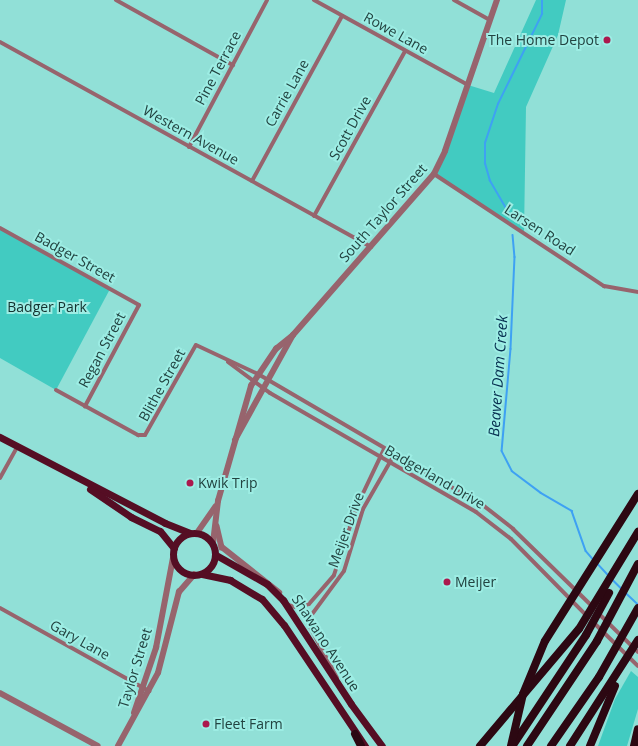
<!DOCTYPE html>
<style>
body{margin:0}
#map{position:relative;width:638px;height:746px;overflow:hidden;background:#91e0d7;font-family:"Open Sans",sans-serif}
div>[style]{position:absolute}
.green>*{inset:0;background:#42cbc1}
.stream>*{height:1.5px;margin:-0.75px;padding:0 0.75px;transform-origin:0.75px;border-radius:0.75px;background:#3ea1f3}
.minor>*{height:4px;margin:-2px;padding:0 2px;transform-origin:2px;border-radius:2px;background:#97646d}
.tertiary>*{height:5.5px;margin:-2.75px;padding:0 2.75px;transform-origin:2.75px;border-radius:2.75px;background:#97646d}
.primary>*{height:7px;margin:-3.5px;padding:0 3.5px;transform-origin:3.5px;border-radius:3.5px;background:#550e24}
.primary>.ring{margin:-3.5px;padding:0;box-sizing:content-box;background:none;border:7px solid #550e24;border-radius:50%}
.motorway>*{height:8px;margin:-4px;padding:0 4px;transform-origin:4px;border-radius:4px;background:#2c0812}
.dots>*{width:11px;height:11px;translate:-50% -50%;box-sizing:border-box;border:2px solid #9dede4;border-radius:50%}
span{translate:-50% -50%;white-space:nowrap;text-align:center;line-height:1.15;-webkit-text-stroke:4px #9dede4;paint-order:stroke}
.street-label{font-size:14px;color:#224340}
.poi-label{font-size:14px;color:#224340}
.right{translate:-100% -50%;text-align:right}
.left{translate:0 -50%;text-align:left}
.park-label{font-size:14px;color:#13312e}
.water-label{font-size:15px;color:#062f4f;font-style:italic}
</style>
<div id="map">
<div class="green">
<div style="clip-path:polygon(536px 0,566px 0,558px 35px,526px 107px,524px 233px,434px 174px,468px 85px,494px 93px)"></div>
<div style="clip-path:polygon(0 228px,110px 289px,56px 390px,0 358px)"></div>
<div style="clip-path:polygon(631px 671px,638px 677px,638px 709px,627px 746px,598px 746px,615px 699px)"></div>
</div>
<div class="stream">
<div style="left:511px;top:217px;width:42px;rotate:-120.3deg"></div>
<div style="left:490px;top:181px;width:18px;rotate:-106deg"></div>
<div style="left:485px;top:164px;width:21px;rotate:-90deg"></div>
<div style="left:485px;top:143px;width:41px;rotate:-71.6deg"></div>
<div style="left:498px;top:104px;width:100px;rotate:-63.9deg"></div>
<div style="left:542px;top:14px;width:14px;rotate:-90deg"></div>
<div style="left:513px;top:235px;width:22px;rotate:85deg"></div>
<div style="left:515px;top:257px;width:92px;rotate:92.5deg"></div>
<div style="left:511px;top:349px;width:102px;rotate:95deg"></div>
<div style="left:502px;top:451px;width:22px;rotate:63deg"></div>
<div style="left:512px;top:471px;width:36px;rotate:37deg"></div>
<div style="left:541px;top:493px;width:36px;rotate:30deg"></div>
<div style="left:572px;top:511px;width:42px;rotate:70.7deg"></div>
<div style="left:586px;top:551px;width:11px;rotate:49deg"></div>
<div style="left:597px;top:563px;width:16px;rotate:47deg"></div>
<div style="left:612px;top:579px;width:14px;rotate:45deg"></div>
<div style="left:626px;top:593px;width:16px;rotate:43deg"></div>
</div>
<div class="minor">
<div style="left:116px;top:0;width:134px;rotate:29.1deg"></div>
<div style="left:314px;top:0;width:176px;rotate:28.9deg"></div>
<div style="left:454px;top:0;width:41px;rotate:29.1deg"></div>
<div style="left:0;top:42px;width:424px;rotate:28.9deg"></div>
<div style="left:189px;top:147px;width:166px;rotate:-62deg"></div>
<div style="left:434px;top:174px;width:204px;rotate:33.4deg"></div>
<div style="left:604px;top:286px;width:35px;rotate:10deg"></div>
<div style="left:252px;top:181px;width:188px;rotate:-61.4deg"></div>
<div style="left:314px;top:216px;width:188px;rotate:-61.1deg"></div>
<div style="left:0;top:228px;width:159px;rotate:29deg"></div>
<div style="left:139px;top:305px;width:115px;rotate:118.1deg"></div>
<div style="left:228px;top:362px;width:52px;rotate:36.4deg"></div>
<div style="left:270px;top:393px;width:238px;rotate:30deg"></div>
<div style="left:476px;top:512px;width:44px;rotate:37.6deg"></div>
<div style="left:511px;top:539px;width:110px;rotate:45.4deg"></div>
<div style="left:56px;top:390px;width:94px;rotate:28.8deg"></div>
<div style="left:138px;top:435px;width:7px"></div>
<div style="left:145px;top:435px;width:103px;rotate:-60.5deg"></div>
<div style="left:196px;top:345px;width:68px;rotate:25.1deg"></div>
<div style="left:258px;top:374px;width:262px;rotate:30.3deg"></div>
<div style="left:484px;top:506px;width:37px;rotate:38deg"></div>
<div style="left:513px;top:529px;width:112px;rotate:44.3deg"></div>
<div style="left:0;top:478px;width:37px;rotate:-61deg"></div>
<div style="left:288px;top:605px;width:8px;rotate:14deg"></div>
<div style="left:296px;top:607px;width:13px;rotate:-13deg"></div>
<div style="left:309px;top:604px;width:38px;rotate:-49deg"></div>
<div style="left:334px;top:575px;width:71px;rotate:-71.8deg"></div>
<div style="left:356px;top:508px;width:65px;rotate:-64.6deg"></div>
<div style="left:0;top:608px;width:171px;rotate:29.1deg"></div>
<div style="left:597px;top:612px;width:57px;rotate:44.3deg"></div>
<div style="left:592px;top:621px;width:64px;rotate:44.4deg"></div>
<div style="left:337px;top:678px;width:64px;rotate:-117.8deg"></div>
<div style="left:307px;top:621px;width:62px;rotate:-53.5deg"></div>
<div style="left:344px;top:571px;width:65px;rotate:-73deg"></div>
<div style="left:363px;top:509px;width:62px;rotate:-60.1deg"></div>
</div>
<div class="tertiary">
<div style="left:235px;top:440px;width:120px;rotate:-61.1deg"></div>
<div style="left:293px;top:335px;width:214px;rotate:-48.8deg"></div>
<div style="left:434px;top:174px;width:25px;rotate:-64deg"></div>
<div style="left:445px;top:151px;width:160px;rotate:-71deg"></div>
<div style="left:217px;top:526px;width:22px;rotate:77deg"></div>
<div style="left:222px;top:547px;width:73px;rotate:38.3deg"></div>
<div style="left:197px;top:533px;width:32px;rotate:-55deg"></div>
<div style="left:213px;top:543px;width:42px;rotate:-83.2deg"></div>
<div style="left:218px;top:501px;width:120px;rotate:-74deg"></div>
<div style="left:251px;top:386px;width:45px;rotate:-56deg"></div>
<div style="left:276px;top:349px;width:21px;rotate:-39deg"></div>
<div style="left:0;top:693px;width:111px;rotate:28.4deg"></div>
<div style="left:134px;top:713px;width:69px;rotate:-71.3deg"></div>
<div style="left:156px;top:648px;width:92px;rotate:-79.3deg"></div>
<div style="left:118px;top:746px;width:83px;rotate:-61.3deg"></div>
<div style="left:158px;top:673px;width:84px;rotate:-75.5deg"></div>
<div style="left:179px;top:592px;width:23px;rotate:-49deg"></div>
</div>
<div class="primary">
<div style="left:0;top:437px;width:186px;rotate:27.5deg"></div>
<div style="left:165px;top:523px;width:27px;rotate:22deg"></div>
<div style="left:90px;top:489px;width:50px;rotate:34.3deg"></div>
<div style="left:131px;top:517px;width:32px;rotate:26deg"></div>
<div style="left:160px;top:531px;width:22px;rotate:51deg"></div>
<div class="ring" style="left:173px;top:533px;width:35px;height:35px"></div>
<div style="left:216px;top:555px;width:59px;rotate:29.6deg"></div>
<div style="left:267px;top:584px;width:23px;rotate:45deg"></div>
<div style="left:283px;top:600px;width:124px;rotate:56.8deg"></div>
<div style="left:351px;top:704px;width:52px;rotate:53.6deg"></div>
<div style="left:202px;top:574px;width:29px;rotate:12deg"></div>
<div style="left:230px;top:580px;width:37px;rotate:31deg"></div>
<div style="left:262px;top:599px;width:34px;rotate:50deg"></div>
<div style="left:284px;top:625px;width:146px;rotate:56.2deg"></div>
</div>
<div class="motorway">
<div style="left:355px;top:734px;width:13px;rotate:63deg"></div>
<div style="left:513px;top:745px;width:132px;rotate:-56.4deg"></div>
<div style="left:586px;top:635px;width:48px;rotate:-61.3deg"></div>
<div style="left:480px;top:746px;width:153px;rotate:-49.8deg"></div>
<div style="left:579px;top:629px;width:114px;rotate:-58.7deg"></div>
<div style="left:511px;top:746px;width:53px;rotate:-77deg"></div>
<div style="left:523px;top:694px;width:57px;rotate:-67.5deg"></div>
<div style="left:545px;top:641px;width:174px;rotate:-57.7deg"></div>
<div style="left:527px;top:746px;width:126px;rotate:-56.3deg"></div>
<div style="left:597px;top:641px;width:87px;rotate:-62deg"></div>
<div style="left:551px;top:746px;width:84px;rotate:-55.2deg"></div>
<div style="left:599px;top:677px;width:79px;rotate:-60.5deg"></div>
<div style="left:570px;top:746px;width:126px;rotate:-57.3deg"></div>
<div style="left:590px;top:746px;width:65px;rotate:-67.4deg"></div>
<div style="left:634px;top:746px;width:17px;rotate:-77deg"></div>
</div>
<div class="dots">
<div style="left:607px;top:40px;background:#ab194d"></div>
<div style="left:190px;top:483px;background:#ab194d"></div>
<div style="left:447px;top:582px;background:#ab194d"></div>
<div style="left:206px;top:724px;background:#ab194d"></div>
</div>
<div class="street-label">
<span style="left:396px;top:33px;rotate:29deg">Rowe Lane</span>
<span style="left:218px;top:68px;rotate:-62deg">Pine Terrace</span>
<span style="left:287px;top:93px;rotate:-61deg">Carrie Lane</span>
<span style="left:350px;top:128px;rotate:-61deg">Scott Drive</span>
<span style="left:191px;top:135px;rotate:29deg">Western Avenue</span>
<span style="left:383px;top:213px;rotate:-49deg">South Taylor Street</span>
<span style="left:540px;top:230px;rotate:33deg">Larsen Road</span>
<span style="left:75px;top:257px;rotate:29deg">Badger Street</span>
<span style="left:102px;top:350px;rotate:-62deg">Regan Street</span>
<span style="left:162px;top:385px;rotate:-61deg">Blithe Street</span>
<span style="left:435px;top:477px;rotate:30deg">Badgerland Drive</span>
<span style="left:346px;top:530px;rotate:-70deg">Meijer Drive</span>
<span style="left:80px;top:640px;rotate:29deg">Gary Lane</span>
<span style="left:326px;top:643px;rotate:57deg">Shawano Avenue</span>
<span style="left:135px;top:668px;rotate:-73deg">Taylor Street</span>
</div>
<div class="poi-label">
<span class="right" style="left:599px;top:40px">The Home Depot</span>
<span class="left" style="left:198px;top:483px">Kwik Trip</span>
<span class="left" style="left:455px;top:582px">Meijer</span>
<span class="left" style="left:214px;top:724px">Fleet Farm</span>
</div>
<div class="park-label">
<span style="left:47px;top:307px">Badger Park</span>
</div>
<div class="water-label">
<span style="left:498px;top:376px;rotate:-86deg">Beaver Dam Creek</span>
</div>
</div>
